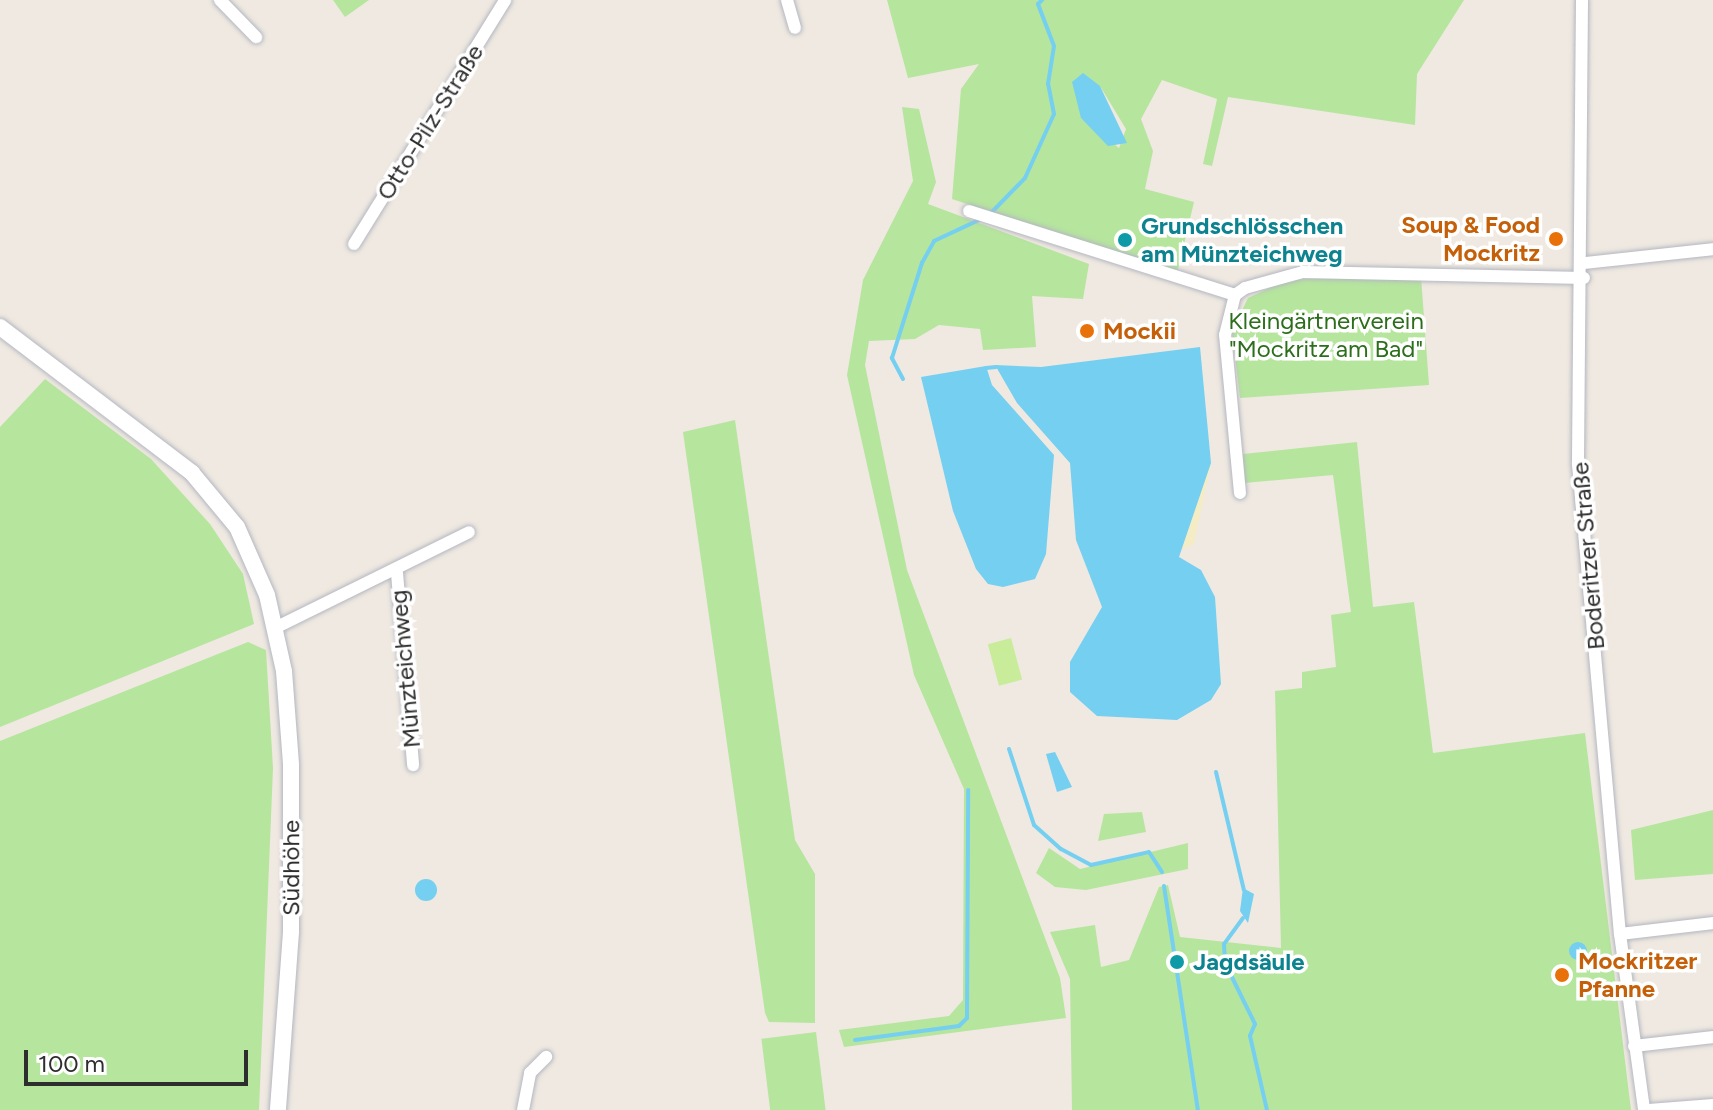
<!DOCTYPE html>
<meta charset="utf-8">
<style>
body{margin:0}
#map{position:relative;width:1713px;height:1110px;overflow:hidden;background:#efe9e1;font-family:Figtree,sans-serif}
div>[style]{position:absolute}
.green>*{inset:0;background:#b6e59e;transform-origin:0 0}
.sand>*{inset:0;background:#f3ecc5}
.pitch>*{inset:0;background:#c9ec9a;transform-origin:0 0}
.water>*{inset:0;background:#75cff0}
.round{border-radius:50%}
.stream>*{height:4px;margin:-2px;padding:0 2px;transform-origin:2px;border-radius:2px;background:#75cff0}
.roads{filter:drop-shadow(0 0 2px #b4b7c1) drop-shadow(0 0 2px #b4b7c1)}
.minor>*{height:12px;margin:-6px;padding:0 6px;transform-origin:6px;border-radius:6px;background:#fff}
.tertiary>*{height:16px;margin:-8px;padding:0 8px;transform-origin:8px;border-radius:8px;background:#fff}
.dots>*{width:22px;height:22px;translate:-50% -50%;box-sizing:border-box;border:4px solid #fff;border-radius:50%}
span{translate:-50% -50%;white-space:nowrap;text-align:center;line-height:1.15;-webkit-text-stroke:7px #fff;paint-order:stroke}
.street-label{font-size:24px;color:#2e2e2e}
.food-label{font-size:24px;color:#c56008;font-weight:700}
.right{translate:-100% -50%;text-align:right}
.left{translate:0 -50%;text-align:left}
.culture-label{font-size:24px;color:#0d838f;font-weight:700}
.park-label{font-size:24px;color:#2c6e1b}
.scale{position:absolute;left:24px;top:1050px;width:224px;height:36px;box-sizing:border-box;border:4px solid #2e2e2e;border-top:0;padding-left:10px;font-size:24px;line-height:28px;white-space:nowrap;color:#2e2e2e;-webkit-text-stroke:6px #fff;paint-order:stroke}
</style>
<div id="map">
<div class="green">
<div style="clip-path:polygon(333px 0,369px 0,345px 17px)"></div>
<div style="clip-path:polygon(evenodd,887px 0,1464px 0,1417px 74px,1415px 125px,1228px 97px,1212px 166px,1203px 164px,1217px 99px,1162px 80px,1141px 119px,1153px 151px,1145px 189px,1194px 202px,1177px 274px,952px 199px,961px 89px,979px 64px,908px 78px,887px 0,1100px 86px,1126px 129px,1119px 148px,1081px 118px,1100px 86px)"></div>
<div style="clip-path:polygon(902px 107px,919px 109px,936px 182px,928px 204px,1089px 264px,1083px 299px,1032px 296px,1036px 347px,983px 350px,980px 329px,939px 325px,915px 339px,869px 341px,865px 365px,907px 570px,1060px 978px,1066px 1018px,844px 1047px,839px 1030px,949px 1016px,963px 1000px,964px 789px,914px 675px,847px 375px,863px 280px,913px 181px)"></div>
<div style="clip-path:polygon(1383px 275px,1421px 277px,1429px 385px,1240px 398px,1232px 331px,1248px 298px,1287px 280px)"></div>
<div style="clip-path:polygon(45px 379px,151px 459px,210px 524px,243px 574px,254px 624px,0 727px,0 427px)"></div>
<div style="clip-path:polygon(735px 420px,795px 840px,815px 874px,815px 1023px,769px 1022px,765px 1013px,683px 432px)"></div>
<div style="clip-path:polygon(1357px 442px,1373px 607px,1414px 602px,1433px 753px,1585px 733px,1631px 1110px,1072px 1110px,1070px 979px,1050px 932px,1095px 925px,1101px 967px,1129px 960px,1159px 887px,1168px 885px,1180px 937px,1281px 948px,1275px 691px,1302px 688px,1302px 672px,1336px 667px,1331px 615px,1351px 612px,1333px 475px,1244px 483px,1243px 454px)"></div>
<div style="clip-path:polygon(248px 642px,266px 650px,273px 768px,259px 1110px,0 1110px,0 741px)"></div>
<div style="clip-path:polygon(1713px 810px,1713px 874px,1635px 880px,1631px 830px)"></div>
<div style="clip-path:polygon(1142px 812px,1146px 832px,1098px 841px,1104px 814px)"></div>
<div style="clip-path:polygon(1188px 843px,1188px 869px,1086px 890px,1055px 887px,1036px 873px,1049px 848px,1080px 869px)"></div>
<div style="left:816px;top:1032px;width:79px;height:55px;rotate:83deg"></div>
</div>
<div class="sand">
<div style="clip-path:polygon(1211px 463px,1194px 544px,1182px 550px,1200px 478px)"></div>
</div>
<div class="pitch">
<div style="left:1011px;top:638px;width:43px;height:24px;rotate:75deg"></div>
</div>
<div class="water">
<div style="clip-path:polygon(1083px 73px,1100px 86px,1127px 143px,1108px 146px,1081px 118px,1072px 82px)"></div>
<div style="clip-path:polygon(1200px 347px,1211px 463px,1179px 557px,1201px 570px,1215px 597px,1221px 684px,1211px 700px,1177px 720px,1097px 716px,1070px 692px,1070px 662px,1102px 607px,1076px 540px,1070px 463px,1017px 403px,995px 365px,1041px 367px)"></div>
<div style="clip-path:polygon(986px 366px,992px 385px,1054px 455px,1046px 554px,1035px 579px,1003px 587px,988px 584px,976px 569px,953px 511px,921px 377px)"></div>
<div style="clip-path:polygon(1055px 752px,1072px 787px,1057px 792px,1046px 754px)"></div>
<div class="round" style="left:415px;top:879px;width:22px;height:22px"></div>
<div style="clip-path:polygon(1243px 888px,1254px 894px,1248px 923px,1240px 911px)"></div>
<div class="round" style="left:1569px;top:942px;width:18px;height:18px"></div>
</div>
<div class="stream">
<div style="left:991px;top:213px;width:49px;rotate:-45.8deg"></div>
<div style="left:1025px;top:178px;width:70px;rotate:-65.6deg"></div>
<div style="left:1054px;top:114px;width:31px;rotate:-101deg"></div>
<div style="left:1048px;top:84px;width:38px;rotate:-81deg"></div>
<div style="left:1054px;top:46px;width:45px;rotate:-110.9deg"></div>
<div style="left:1038px;top:4px;width:6px;rotate:-45deg"></div>
<div style="left:986px;top:368px;width:10px;rotate:-6deg"></div>
<div style="left:903px;top:379px;width:24px;rotate:-118deg"></div>
<div style="left:892px;top:358px;width:100px;rotate:-72.5deg"></div>
<div style="left:922px;top:263px;width:25px;rotate:-61deg"></div>
<div style="left:934px;top:241px;width:54px;rotate:-25.1deg"></div>
<div style="left:1009px;top:749px;width:80px;rotate:71.8deg"></div>
<div style="left:1034px;top:825px;width:36px;rotate:42deg"></div>
<div style="left:1061px;top:849px;width:34px;rotate:28deg"></div>
<div style="left:1091px;top:865px;width:59px;rotate:-12.6deg"></div>
<div style="left:1149px;top:852px;width:24px;rotate:57deg"></div>
<div style="left:1216px;top:772px;width:121px;rotate:76.7deg"></div>
<div style="left:1164px;top:886px;width:227px;rotate:81.4deg"></div>
<div style="left:1243px;top:918px;width:32px;rotate:126deg"></div>
<div style="left:1224px;top:944px;width:19px;rotate:87deg"></div>
<div style="left:1225px;top:963px;width:68px;rotate:63.8deg"></div>
<div style="left:1255px;top:1024px;width:13px;rotate:113deg"></div>
<div style="left:1250px;top:1036px;width:76px;rotate:77.1deg"></div>
<div style="left:855px;top:1040px;width:105px;rotate:-7.7deg"></div>
<div style="left:959px;top:1026px;width:11px;rotate:-45deg"></div>
<div style="left:967px;top:1018px;width:228px;rotate:-89.7deg"></div>
</div>
<div class="roads">
<div class="minor">
<div style="left:220px;top:0;width:52px;rotate:45.8deg"></div>
<div style="left:787px;top:0;width:29px;rotate:74deg"></div>
<div style="left:1582px;top:0;width:464px;rotate:90.5deg"></div>
<div style="left:1578px;top:464px;width:472px;rotate:84.9deg"></div>
<div style="left:1620px;top:934px;width:178px;rotate:82.2deg"></div>
<div style="left:969px;top:211px;width:279px;rotate:17.5deg"></div>
<div style="left:354px;top:244px;width:287px;rotate:-58.2deg"></div>
<div style="left:1585px;top:263px;width:129px;rotate:-6.2deg"></div>
<div style="left:1240px;top:493px;width:159px;rotate:-95.4deg"></div>
<div style="left:1225px;top:335px;width:41px;rotate:-76deg"></div>
<div style="left:1235px;top:295px;width:12px;rotate:-35deg"></div>
<div style="left:1245px;top:288px;width:60px;rotate:-15.4deg"></div>
<div style="left:1303px;top:272px;width:281px;rotate:1.2deg"></div>
<div style="left:397px;top:573px;width:193px;rotate:85.2deg"></div>
<div style="left:277px;top:627px;width:214px;rotate:-26.3deg"></div>
<div style="left:1620px;top:934px;width:94px;rotate:-6.7deg"></div>
<div style="left:1634px;top:1046px;width:80px;rotate:-6.5deg"></div>
<div style="left:523px;top:1110px;width:38px;rotate:-79deg"></div>
<div style="left:530px;top:1073px;width:23px;rotate:-45deg"></div>
<div style="left:1649px;top:1110px;width:64px;rotate:-4.5deg"></div>
</div>
<div class="tertiary">
<div style="left:0;top:327px;width:241px;rotate:37.2deg"></div>
<div style="left:192px;top:473px;width:70px;rotate:50.2deg"></div>
<div style="left:237px;top:527px;width:74px;rotate:66.2deg"></div>
<div style="left:267px;top:595px;width:78px;rotate:77.4deg"></div>
<div style="left:284px;top:671px;width:94px;rotate:85.7deg"></div>
<div style="left:291px;top:765px;width:167px;rotate:90deg"></div>
<div style="left:291px;top:932px;width:178px;rotate:94.2deg"></div>
</div>
</div>
<div class="dots">
<div style="left:1556px;top:239px;background:#e8710a"></div>
<div style="left:1125px;top:240px;background:#0f9aa8"></div>
<div style="left:1087px;top:331px;background:#e8710a"></div>
<div style="left:1177px;top:962px;background:#0f9aa8"></div>
<div style="left:1562px;top:975px;background:#e8710a"></div>
</div>
<div class="street-label">
<span style="left:430px;top:122px;rotate:-58deg">Otto-Pilz-Straße</span>
<span style="left:1588px;top:556px;rotate:-95deg">Boderitzer Straße</span>
<span style="left:405px;top:669px;rotate:-95deg">Münzteichweg</span>
<span style="left:291px;top:868px;rotate:-90deg">Südhöhe</span>
</div>
<div class="food-label">
<span class="right" style="left:1540px;top:239px">Soup &amp; Food<br>Mockritz</span>
<span class="left" style="left:1103px;top:331px">Mockii</span>
<span class="left" style="left:1578px;top:975px">Mockritzer<br>Pfanne</span>
</div>
<div class="culture-label">
<span class="left" style="left:1141px;top:240px">Grundschlösschen<br>am Münzteichweg</span>
<span class="left" style="left:1193px;top:962px">Jagdsäule</span>
</div>
<div class="park-label">
<span style="left:1326px;top:335px">Kleingärtnerverein<br>"Mockritz am Bad"</span>
</div>
<div class="scale">100 m</div>
</div>
